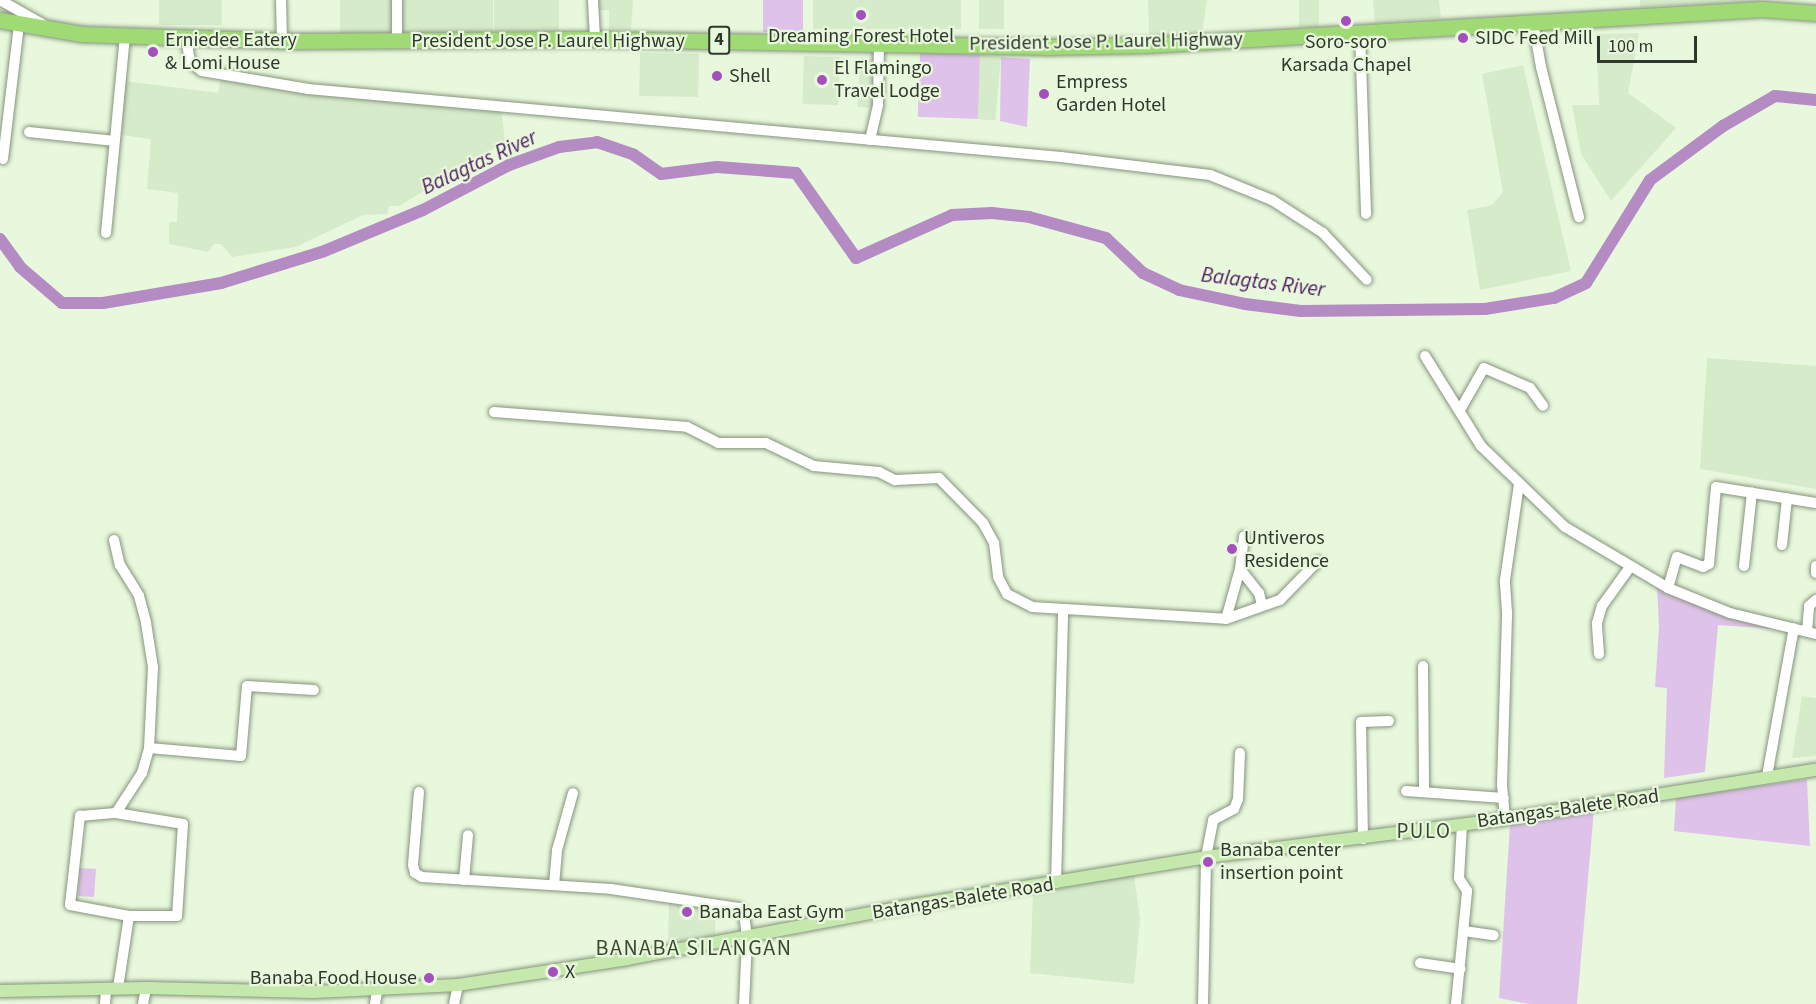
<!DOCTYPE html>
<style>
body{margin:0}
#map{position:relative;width:1816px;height:1004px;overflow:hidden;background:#e8f8dd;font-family:"Source Sans 3",sans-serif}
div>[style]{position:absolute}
.built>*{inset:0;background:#d6ebca;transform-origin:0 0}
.green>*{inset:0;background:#dfc2ea;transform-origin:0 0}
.river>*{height:12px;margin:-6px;padding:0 6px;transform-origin:6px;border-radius:6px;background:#b48bc3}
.roads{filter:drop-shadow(0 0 2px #85947c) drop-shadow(0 0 2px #85947c)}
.minor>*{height:10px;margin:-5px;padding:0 5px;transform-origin:5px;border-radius:5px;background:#fff}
.major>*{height:12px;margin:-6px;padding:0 6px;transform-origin:6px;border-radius:6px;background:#c5e9ac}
.highway>*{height:15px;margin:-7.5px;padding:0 7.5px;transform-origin:7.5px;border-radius:7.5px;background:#9fda74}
.dots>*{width:16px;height:16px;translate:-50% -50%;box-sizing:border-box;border:3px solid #e8f8dd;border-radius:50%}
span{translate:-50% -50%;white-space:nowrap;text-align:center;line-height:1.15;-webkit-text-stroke:4.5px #e8f8dd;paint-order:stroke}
.shield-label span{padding:2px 4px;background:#e8f8dd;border:2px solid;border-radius:4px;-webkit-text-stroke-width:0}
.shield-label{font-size:18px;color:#30372c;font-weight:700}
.poi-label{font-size:20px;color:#30372c}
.left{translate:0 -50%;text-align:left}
.right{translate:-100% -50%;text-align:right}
.street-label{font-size:20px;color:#30372c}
.water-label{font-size:21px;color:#4d1a5d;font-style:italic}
.neighbourhood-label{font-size:21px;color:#3b4933;letter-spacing:1.5px}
.quarter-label{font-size:22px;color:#3b4933;letter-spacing:1.5px}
.scale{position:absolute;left:1597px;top:36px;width:100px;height:27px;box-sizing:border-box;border:3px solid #30372c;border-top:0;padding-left:8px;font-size:18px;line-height:21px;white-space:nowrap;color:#30372c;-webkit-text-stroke:4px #e8f8dd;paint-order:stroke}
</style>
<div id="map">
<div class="built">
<div style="left:159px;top:0;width:63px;height:25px"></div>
<div style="left:340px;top:0;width:55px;height:33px"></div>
<div style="left:400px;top:0;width:93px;height:32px"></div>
<div style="left:494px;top:0;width:65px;height:31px"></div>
<div style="clip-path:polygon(597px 0,633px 0,631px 30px,609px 31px,609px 10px,598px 10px)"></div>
<div style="left:813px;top:0;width:148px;height:29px"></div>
<div style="left:979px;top:0;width:25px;height:29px"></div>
<div style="clip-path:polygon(1148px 0,1207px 0,1202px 33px,1149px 36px)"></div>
<div style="left:1299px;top:0;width:20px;height:27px"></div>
<div style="clip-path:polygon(1373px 0,1439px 0,1441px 18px,1375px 23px)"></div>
<div style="clip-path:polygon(1640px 0,1760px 0,1760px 1px,1640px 7px)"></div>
<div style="clip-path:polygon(1639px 33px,1628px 93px,1676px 128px,1611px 201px,1581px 154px,1572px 105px,1599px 105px,1596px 34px)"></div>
<div style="left:640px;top:53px;width:59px;height:43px;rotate:1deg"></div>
<div style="left:980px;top:55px;width:21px;height:64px;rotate:5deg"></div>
<div style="left:804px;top:56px;width:36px;height:48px;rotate:2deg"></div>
<div style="left:860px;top:58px;width:17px;height:49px;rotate:3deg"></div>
<div style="clip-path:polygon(1523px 65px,1571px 271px,1480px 290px,1467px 210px,1492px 205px,1503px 192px,1482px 74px)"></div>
<div style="clip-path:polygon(221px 79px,501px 109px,505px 142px,399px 206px,389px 206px,387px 214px,363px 215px,296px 247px,232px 257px,221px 244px,214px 244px,208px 252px,169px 244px,169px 222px,177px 222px,178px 193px,147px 189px,151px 139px,121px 135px,125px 81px,218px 93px)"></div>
<div style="clip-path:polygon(1707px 358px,1816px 366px,1816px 489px,1700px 469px)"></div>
<div style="clip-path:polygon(1802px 696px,1816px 698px,1816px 756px,1792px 758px)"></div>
<div style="clip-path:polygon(1134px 875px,1140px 919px,1134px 984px,1030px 973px,1033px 893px)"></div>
<div style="clip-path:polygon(669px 900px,716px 907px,715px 935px,668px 945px)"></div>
</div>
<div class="green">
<div style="left:763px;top:0;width:40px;height:32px"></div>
<div style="left:980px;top:55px;width:64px;height:60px;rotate:92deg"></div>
<div style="clip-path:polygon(1001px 57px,1030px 59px,1027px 127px,1000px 121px)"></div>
<div style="clip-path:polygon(1657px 587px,1790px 630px,1718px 625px,1705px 772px,1664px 778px,1667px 688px,1655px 687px,1659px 626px)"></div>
<div style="clip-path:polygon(1807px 779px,1810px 846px,1674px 831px,1676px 798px)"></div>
<div style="clip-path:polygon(1594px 810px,1577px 1004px,1529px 1004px,1499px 998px,1510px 824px)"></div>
<div style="left:80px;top:868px;width:16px;height:28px;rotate:4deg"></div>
</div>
<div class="river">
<div style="left:0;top:239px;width:34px;rotate:54deg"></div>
<div style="left:20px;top:267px;width:55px;rotate:40.6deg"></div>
<div style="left:62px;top:303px;width:41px"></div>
<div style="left:103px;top:303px;width:120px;rotate:-9.6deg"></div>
<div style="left:221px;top:283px;width:106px;rotate:-17.1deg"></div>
<div style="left:322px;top:252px;width:109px;rotate:-22.6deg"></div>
<div style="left:423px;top:210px;width:97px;rotate:-27.6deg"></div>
<div style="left:509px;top:165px;width:53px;rotate:-19.8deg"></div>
<div style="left:559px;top:147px;width:38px;rotate:-7deg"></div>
<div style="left:597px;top:142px;width:39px;rotate:19deg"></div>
<div style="left:634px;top:155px;width:33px;rotate:35deg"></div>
<div style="left:661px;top:174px;width:56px;rotate:-7.1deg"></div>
<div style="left:717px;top:167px;width:79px;rotate:4.3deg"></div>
<div style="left:796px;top:173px;width:104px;rotate:54.8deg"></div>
<div style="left:856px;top:258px;width:105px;rotate:-24.1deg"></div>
<div style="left:952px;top:215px;width:40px;rotate:-2.9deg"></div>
<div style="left:992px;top:213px;width:37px;rotate:6deg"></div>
<div style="left:1029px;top:217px;width:80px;rotate:15.3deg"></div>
<div style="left:1106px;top:238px;width:51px;rotate:43.4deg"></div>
<div style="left:1143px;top:273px;width:40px;rotate:25deg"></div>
<div style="left:1179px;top:290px;width:67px;rotate:12deg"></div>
<div style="left:1245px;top:304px;width:56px;rotate:7.1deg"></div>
<div style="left:1301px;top:311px;width:184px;rotate:-0.6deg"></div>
<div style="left:1485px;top:309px;width:70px;rotate:-9.1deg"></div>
<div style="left:1554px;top:298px;width:35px;rotate:-25deg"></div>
<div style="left:1586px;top:283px;width:121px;rotate:-58.1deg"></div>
<div style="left:1650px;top:180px;width:91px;rotate:-36.5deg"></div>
<div style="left:1723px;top:126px;width:60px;rotate:-30deg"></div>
<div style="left:1775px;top:96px;width:41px;rotate:5.6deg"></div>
</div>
<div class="roads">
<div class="minor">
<div style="left:0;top:0;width:51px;rotate:29.6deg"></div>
<div style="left:281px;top:0;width:40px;rotate:88.6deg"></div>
<div style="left:397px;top:0;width:41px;rotate:90deg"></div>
<div style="left:593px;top:0;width:39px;rotate:87deg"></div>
<div style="left:1533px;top:22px;width:46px;rotate:79.9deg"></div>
<div style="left:1541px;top:67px;width:155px;rotate:75.8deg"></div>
<div style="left:1360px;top:31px;width:183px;rotate:88.1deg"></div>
<div style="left:186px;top:37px;width:25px;rotate:81deg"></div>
<div style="left:190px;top:62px;width:15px;rotate:37deg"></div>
<div style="left:202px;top:71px;width:108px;rotate:9.6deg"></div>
<div style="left:308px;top:89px;width:756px;rotate:5.16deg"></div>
<div style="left:1061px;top:157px;width:150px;rotate:6.9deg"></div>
<div style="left:1210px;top:175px;width:67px;rotate:22deg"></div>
<div style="left:1272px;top:200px;width:61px;rotate:32.9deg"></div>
<div style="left:1323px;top:233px;width:64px;rotate:46.9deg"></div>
<div style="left:29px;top:132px;width:86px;rotate:6deg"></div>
<div style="left:870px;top:140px;width:36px;rotate:-77deg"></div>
<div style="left:878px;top:105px;width:62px;rotate:-89.1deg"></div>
<div style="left:3px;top:159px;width:135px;rotate:-83.2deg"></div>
<div style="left:106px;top:233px;width:199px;rotate:-84.5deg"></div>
<div style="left:1425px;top:356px;width:106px;rotate:58.1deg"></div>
<div style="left:1481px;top:446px;width:117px;rotate:44deg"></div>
<div style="left:1565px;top:527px;width:120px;rotate:30.6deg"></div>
<div style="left:1668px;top:588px;width:67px;rotate:22deg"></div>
<div style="left:1730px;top:613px;width:89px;rotate:13.7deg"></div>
<div style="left:1460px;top:410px;width:48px;rotate:-60.3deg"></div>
<div style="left:1484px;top:368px;width:50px;rotate:23.5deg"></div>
<div style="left:1530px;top:388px;width:22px;rotate:54deg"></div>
<div style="left:494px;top:412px;width:194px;rotate:4.4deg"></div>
<div style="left:687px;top:427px;width:35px;rotate:27deg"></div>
<div style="left:718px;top:443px;width:48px"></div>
<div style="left:766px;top:443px;width:53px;rotate:25.6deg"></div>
<div style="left:814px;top:466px;width:65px;rotate:5.3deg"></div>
<div style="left:879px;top:472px;width:18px;rotate:27deg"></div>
<div style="left:895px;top:480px;width:44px;rotate:-2.6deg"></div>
<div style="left:939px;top:478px;width:63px;rotate:45.6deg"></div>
<div style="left:983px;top:523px;width:23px;rotate:61deg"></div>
<div style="left:994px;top:543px;width:34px;rotate:83deg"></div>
<div style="left:998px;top:577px;width:19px;rotate:62deg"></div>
<div style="left:1007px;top:594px;width:28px;rotate:27deg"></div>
<div style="left:1032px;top:607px;width:194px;rotate:3.5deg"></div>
<div style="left:1226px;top:619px;width:57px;rotate:-19.4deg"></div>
<div style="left:1280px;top:600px;width:54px;rotate:-45.7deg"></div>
<div style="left:114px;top:540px;width:26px;rotate:77deg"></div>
<div style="left:120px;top:565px;width:36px;rotate:58deg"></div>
<div style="left:139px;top:596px;width:28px;rotate:75deg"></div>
<div style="left:146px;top:623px;width:45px;rotate:81deg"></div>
<div style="left:153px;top:667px;width:81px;rotate:92.8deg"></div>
<div style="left:1782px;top:545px;width:47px;rotate:-83.9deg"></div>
<div style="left:1744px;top:566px;width:74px;rotate:-83.8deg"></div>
<div style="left:1816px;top:566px;width:7px;rotate:90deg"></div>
<div style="left:1240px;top:569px;width:31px;rotate:52deg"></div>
<div style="left:1259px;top:593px;width:12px;rotate:76deg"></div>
<div style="left:1668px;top:588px;width:32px;rotate:-74deg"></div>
<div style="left:1677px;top:557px;width:28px;rotate:21deg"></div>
<div style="left:1703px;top:567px;width:7px;rotate:-27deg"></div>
<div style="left:1709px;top:564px;width:77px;rotate:-84.8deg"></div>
<div style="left:1716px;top:487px;width:101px;rotate:9.1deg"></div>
<div style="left:1226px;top:619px;width:52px;rotate:-74.4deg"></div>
<div style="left:1240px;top:569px;width:33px;rotate:-83deg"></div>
<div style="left:1807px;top:631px;width:25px;rotate:-85deg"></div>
<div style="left:1809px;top:606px;width:9px;rotate:-41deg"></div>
<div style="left:1599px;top:654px;width:31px;rotate:-94deg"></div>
<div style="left:1597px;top:623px;width:18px;rotate:-74deg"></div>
<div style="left:1602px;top:606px;width:48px;rotate:-54.3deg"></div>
<div style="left:1423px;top:666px;width:126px;rotate:89.5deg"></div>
<div style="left:1767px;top:776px;width:150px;rotate:-79.7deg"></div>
<div style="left:1406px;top:791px;width:98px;rotate:4.1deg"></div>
<div style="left:419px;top:792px;width:73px;rotate:94.7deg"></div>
<div style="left:413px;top:865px;width:8px;rotate:76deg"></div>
<div style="left:415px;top:873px;width:8px;rotate:30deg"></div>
<div style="left:422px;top:877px;width:189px;rotate:3.6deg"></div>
<div style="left:611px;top:889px;width:129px;rotate:8.4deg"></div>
<div style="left:739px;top:908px;width:7px;rotate:45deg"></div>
<div style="left:744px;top:913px;width:26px;rotate:83deg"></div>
<div style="left:747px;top:939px;width:65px;rotate:92.6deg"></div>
<div style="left:116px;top:813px;width:68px;rotate:9.3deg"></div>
<div style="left:183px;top:824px;width:92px;rotate:93.7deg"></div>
<div style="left:177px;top:916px;width:48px;rotate:180deg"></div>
<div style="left:129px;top:916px;width:60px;rotate:-169.4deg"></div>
<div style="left:70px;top:905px;width:90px;rotate:-83.6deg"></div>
<div style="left:80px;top:816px;width:36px;rotate:-5deg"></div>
<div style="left:116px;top:813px;width:48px;rotate:-57deg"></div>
<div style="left:142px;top:773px;width:26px;rotate:-74deg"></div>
<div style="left:149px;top:748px;width:92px;rotate:5deg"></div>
<div style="left:241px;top:756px;width:70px;rotate:-85.1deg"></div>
<div style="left:247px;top:686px;width:67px;rotate:3.4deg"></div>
<div style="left:1505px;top:819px;width:34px;rotate:-95deg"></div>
<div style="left:1502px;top:785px;width:173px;rotate:-88.3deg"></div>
<div style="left:1507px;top:612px;width:32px;rotate:-94deg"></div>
<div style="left:1505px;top:580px;width:97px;rotate:-81.7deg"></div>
<div style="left:1363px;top:839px;width:117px;rotate:-91deg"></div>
<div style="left:1361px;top:722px;width:28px;rotate:-2deg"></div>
<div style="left:464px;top:880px;width:45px;rotate:-84.9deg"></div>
<div style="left:1056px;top:883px;width:272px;rotate:-88.5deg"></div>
<div style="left:554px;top:885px;width:35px;rotate:-85deg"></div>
<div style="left:557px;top:850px;width:59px;rotate:-74.3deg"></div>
<div style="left:1464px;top:931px;width:30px;rotate:8deg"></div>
<div style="left:1420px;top:963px;width:41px;rotate:8.3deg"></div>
<div style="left:118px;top:988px;width:73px;rotate:-81.3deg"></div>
<div style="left:105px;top:1004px;width:16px;rotate:-86deg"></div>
<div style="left:143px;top:1004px;width:16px;rotate:-79deg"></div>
<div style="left:375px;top:1004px;width:12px;rotate:-81deg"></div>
<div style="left:454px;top:1004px;width:19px;rotate:-78deg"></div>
<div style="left:1203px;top:1004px;width:147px;rotate:-88.8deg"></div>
<div style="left:1206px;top:857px;width:38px;rotate:-79deg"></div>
<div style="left:1213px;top:820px;width:24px;rotate:-28deg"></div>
<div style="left:1234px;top:809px;width:11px;rotate:-68deg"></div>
<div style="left:1238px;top:799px;width:46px;rotate:-87.5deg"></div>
<div style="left:1456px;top:1004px;width:114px;rotate:-84.4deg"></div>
<div style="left:1467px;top:891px;width:15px;rotate:-122deg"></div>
<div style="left:1459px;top:878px;width:53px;rotate:-86.8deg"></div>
</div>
<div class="major">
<div style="left:0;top:991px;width:146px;rotate:-1.2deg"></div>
<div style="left:146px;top:988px;width:168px;rotate:1.4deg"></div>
<div style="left:314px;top:992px;width:144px;rotate:-2.8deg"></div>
<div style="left:458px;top:985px;width:171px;rotate:-8.7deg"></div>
<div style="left:627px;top:959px;width:280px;rotate:-10.7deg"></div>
<div style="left:902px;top:907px;width:308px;rotate:-9.3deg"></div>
<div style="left:1206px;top:857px;width:301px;rotate:-7.2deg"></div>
<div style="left:1505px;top:819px;width:315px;rotate:-9deg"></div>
</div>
<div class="highway">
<div style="left:0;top:20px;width:83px;rotate:9.7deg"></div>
<div style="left:82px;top:34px;width:211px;rotate:1.9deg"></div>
<div style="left:293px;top:41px;width:302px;rotate:-0.4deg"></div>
<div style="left:595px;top:39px;width:450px;rotate:1deg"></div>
<div style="left:1045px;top:47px;width:101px;rotate:-1.1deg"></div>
<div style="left:1146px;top:45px;width:617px;rotate:-3.34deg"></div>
<div style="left:1762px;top:9px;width:54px;rotate:4.2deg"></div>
</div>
</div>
<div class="dots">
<div style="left:861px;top:15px;background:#a34fbe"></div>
<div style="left:1346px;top:21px;background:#a34fbe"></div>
<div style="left:1463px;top:38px;background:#a34fbe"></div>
<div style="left:153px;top:52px;background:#a34fbe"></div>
<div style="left:717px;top:76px;background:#a34fbe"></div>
<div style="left:822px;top:80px;background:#a34fbe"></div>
<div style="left:1044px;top:94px;background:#a34fbe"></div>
<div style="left:1232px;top:549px;background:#a34fbe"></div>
<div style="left:1208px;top:862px;background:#a34fbe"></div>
<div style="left:687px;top:912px;background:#a34fbe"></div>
<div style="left:553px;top:972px;background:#a34fbe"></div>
<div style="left:429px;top:978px;background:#a34fbe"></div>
</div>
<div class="shield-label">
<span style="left:719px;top:40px">4</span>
</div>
<div class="poi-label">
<span style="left:861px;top:36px">Dreaming Forest Hotel</span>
<span class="left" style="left:1475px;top:38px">SIDC Feed Mill</span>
<span class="left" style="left:165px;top:52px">Erniedee Eatery<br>&amp; Lomi House</span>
<span style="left:1346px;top:54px">Soro-soro<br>Karsada Chapel</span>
<span class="left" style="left:834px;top:80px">El Flamingo<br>Travel Lodge</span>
<span class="left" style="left:729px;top:76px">Shell</span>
<span class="left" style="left:1056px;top:94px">Empress<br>Garden Hotel</span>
<span class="left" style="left:1244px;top:550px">Untiveros<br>Residence</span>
<span class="left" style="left:1220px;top:862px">Banaba center<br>insertion point</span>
<span class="left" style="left:699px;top:912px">Banaba East Gym</span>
<span class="left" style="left:565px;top:972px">X</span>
<span class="right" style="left:417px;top:978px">Banaba Food House</span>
</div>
<div class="street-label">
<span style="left:548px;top:41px">President Jose P. Laurel Highway</span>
<span style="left:1106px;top:42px;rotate:-1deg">President Jose P. Laurel Highway</span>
<span style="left:1568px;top:809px;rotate:-8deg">Batangas-Balete Road</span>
<span style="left:963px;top:899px;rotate:-9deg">Batangas-Balete Road</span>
</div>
<div class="water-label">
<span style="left:479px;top:162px;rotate:-25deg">Balagtas River</span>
<span style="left:1263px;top:282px;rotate:7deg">Balagtas River</span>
</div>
<div class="neighbourhood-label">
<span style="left:1424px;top:831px">PULO</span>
</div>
<div class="quarter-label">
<span style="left:694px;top:949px">BANABA SILANGAN</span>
</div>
<div class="scale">100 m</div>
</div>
